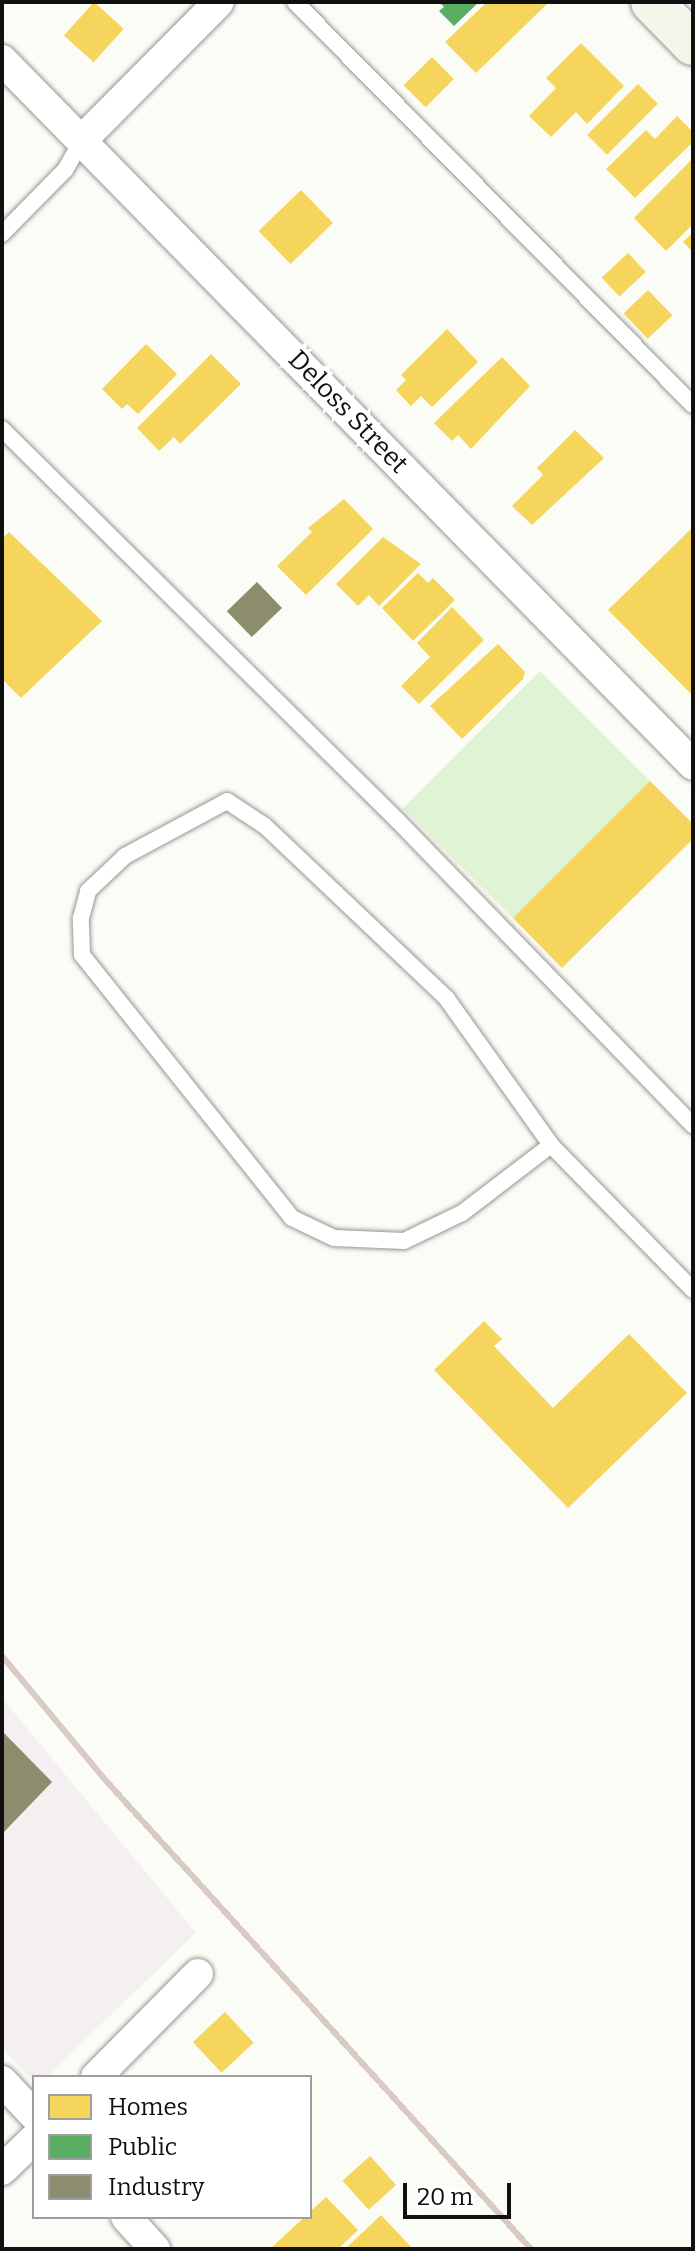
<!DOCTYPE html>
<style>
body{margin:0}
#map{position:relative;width:695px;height:2251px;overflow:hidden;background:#fbfcf5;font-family:Bitter,serif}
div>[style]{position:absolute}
.industrial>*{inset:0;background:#f4eff1}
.green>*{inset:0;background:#dff3d5;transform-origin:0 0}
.homes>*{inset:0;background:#f6d55c;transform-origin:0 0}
.public>*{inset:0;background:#5aae61}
.industry>*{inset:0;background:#8c8c6e;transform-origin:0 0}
.roads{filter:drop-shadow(0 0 2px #969693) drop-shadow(0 0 2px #969693)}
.lane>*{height:16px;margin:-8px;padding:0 8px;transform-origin:8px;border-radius:8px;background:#fefffe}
.street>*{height:30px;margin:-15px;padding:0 15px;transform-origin:15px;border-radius:15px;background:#fefffe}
.secondary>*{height:42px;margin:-21px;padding:0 21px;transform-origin:21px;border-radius:21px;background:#f4f5eb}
.rail>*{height:6px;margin:-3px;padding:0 3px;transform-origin:3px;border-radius:3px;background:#d9cac5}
span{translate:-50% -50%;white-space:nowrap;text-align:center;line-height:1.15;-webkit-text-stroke:8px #fff;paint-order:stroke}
.street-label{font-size:26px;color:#101010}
.frame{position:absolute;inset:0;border:4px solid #101010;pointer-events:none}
.legend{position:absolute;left:32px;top:2075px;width:280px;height:144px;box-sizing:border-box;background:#fff;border:2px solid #9f9f9f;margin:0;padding:10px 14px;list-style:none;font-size:24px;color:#101010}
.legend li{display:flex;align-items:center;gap:16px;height:40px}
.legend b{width:40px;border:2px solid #9f9f9f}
.scale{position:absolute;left:403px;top:2183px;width:108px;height:36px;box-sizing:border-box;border:4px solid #101010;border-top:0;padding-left:10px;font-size:24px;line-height:28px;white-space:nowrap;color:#101010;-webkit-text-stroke:6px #fff;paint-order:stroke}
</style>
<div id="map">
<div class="industrial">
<div style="clip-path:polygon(2px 1698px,196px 1933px,46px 2077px,34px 2077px,34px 2083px,2px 2047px)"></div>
</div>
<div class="green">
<div style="left:540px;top:671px;width:156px;height:194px;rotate:45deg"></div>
</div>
<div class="homes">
<div style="left:94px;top:2px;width:40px;height:45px;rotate:42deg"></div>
<div style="clip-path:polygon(487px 2px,547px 4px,476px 73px,445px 42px)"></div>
<div style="clip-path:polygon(581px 43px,624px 86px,587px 124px,576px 112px,551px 137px,529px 116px,556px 88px,546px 78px)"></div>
<div style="left:432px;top:57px;width:31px;height:40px;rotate:45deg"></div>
<div style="left:638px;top:84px;width:28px;height:72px;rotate:45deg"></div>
<div style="clip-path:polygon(677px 116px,693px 132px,693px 142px,635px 198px,606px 169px,646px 130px,655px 139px)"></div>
<div style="clip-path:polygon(693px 158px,693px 224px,666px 251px,634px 218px)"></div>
<div style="left:301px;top:190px;width:46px;height:59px;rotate:46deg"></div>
<div style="clip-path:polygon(693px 232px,693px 252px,683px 242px)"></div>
<div style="left:628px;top:253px;width:26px;height:36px;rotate:47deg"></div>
<div style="left:648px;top:290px;width:35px;height:34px;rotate:46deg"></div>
<div style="clip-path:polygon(447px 329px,478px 362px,432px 407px,421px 396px,411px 406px,396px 390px,406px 380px,401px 375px)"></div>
<div style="clip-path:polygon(146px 344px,177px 374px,138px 414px,127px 404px,122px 409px,102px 389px)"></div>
<div style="clip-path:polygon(211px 354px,241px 384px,180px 444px,174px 437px,159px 451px,137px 428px)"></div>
<div style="clip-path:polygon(502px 357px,530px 386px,471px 449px,458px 435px,452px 441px,434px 423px)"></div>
<div style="clip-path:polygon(575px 430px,604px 458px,532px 525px,512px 506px,543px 475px,537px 468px)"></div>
<div style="clip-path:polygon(344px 499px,373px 529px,306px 595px,277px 566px,312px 532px,308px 528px)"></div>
<div style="clip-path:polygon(693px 527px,693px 696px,608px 610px)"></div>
<div style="clip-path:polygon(9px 532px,102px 621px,21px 698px,2px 679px,2px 539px)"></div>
<div style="clip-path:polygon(383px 537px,421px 564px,379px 606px,369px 595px,358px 606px,336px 584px)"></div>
<div style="clip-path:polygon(418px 573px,428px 583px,433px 578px,455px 600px,413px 641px,382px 608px)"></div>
<div style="clip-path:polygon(452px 607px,484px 640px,419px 704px,401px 686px,430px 657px,417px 643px)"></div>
<div style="clip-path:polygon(498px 644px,525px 672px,523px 679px,462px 739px,430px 706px)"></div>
<div style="clip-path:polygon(650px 781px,693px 824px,693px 839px,562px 968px,513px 918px)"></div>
<div style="clip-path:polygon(484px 1321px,502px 1339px,494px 1346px,553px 1408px,629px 1334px,687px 1393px,568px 1508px,434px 1370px)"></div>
<div style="left:225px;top:2012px;width:42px;height:44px;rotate:47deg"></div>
<div style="left:370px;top:2156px;width:39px;height:37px;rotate:48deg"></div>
<div style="clip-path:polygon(326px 2197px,358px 2230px,338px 2249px,270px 2249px)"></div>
<div style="clip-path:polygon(381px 2215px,413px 2249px,345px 2249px)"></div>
</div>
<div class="public">
<div style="clip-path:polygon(439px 2px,479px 2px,454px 26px,439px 11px,444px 7px)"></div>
</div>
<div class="industry">
<div style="left:257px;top:582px;width:36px;height:42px;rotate:46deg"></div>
<div style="clip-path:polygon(2px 1731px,52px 1782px,2px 1834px)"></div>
</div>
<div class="roads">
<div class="lane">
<div style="left:295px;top:2px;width:566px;rotate:45.36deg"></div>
<div style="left:2px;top:234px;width:90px;rotate:-45.5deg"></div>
<div style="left:65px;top:170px;width:34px;rotate:-60deg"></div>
<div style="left:2px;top:429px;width:557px;rotate:44.71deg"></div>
<div style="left:398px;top:821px;width:424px;rotate:45.9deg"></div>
<div style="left:551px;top:1145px;width:112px;rotate:142.6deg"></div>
<div style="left:462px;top:1213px;width:64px;rotate:154.2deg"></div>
<div style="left:404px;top:1241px;width:70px;rotate:-177.5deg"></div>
<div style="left:334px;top:1238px;width:47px;rotate:-154.5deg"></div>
<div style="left:292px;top:1218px;width:337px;rotate:-128.6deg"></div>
<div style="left:82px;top:955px;width:37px;rotate:-92deg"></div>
<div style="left:81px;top:918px;width:28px;rotate:-75deg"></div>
<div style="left:88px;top:891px;width:51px;rotate:-43.4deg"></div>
<div style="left:125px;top:856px;width:116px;rotate:-28.3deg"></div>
<div style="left:227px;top:801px;width:45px;rotate:33.3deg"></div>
<div style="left:265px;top:826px;width:251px;rotate:43.5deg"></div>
<div style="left:447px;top:999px;width:179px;rotate:54.5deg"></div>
<div style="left:551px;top:1145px;width:203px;rotate:45.6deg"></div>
</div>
<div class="street">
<div style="left:2px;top:60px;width:987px;rotate:45.57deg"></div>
<div style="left:82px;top:140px;width:194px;rotate:-45.2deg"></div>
<div style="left:96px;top:2077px;width:145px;rotate:-45.3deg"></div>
<div style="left:2px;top:2081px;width:47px;rotate:46.7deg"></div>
<div style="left:2px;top:2170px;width:45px;rotate:-44.1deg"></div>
<div style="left:126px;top:2217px;width:43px;rotate:47.8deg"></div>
</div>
<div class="secondary">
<div style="left:652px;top:2px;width:59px;rotate:45.7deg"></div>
</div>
</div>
<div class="rail">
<div style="left:2px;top:1656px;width:165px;rotate:50.2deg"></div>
<div style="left:108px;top:1783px;width:629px;rotate:47.77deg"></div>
</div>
<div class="street-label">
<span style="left:348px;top:412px;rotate:46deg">Deloss Street</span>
</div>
<div class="frame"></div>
<ul class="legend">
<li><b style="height:22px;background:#f6d55c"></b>Homes</li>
<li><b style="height:22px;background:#5aae61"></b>Public</li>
<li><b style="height:22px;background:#8c8c6e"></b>Industry</li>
</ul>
<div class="scale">20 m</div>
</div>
